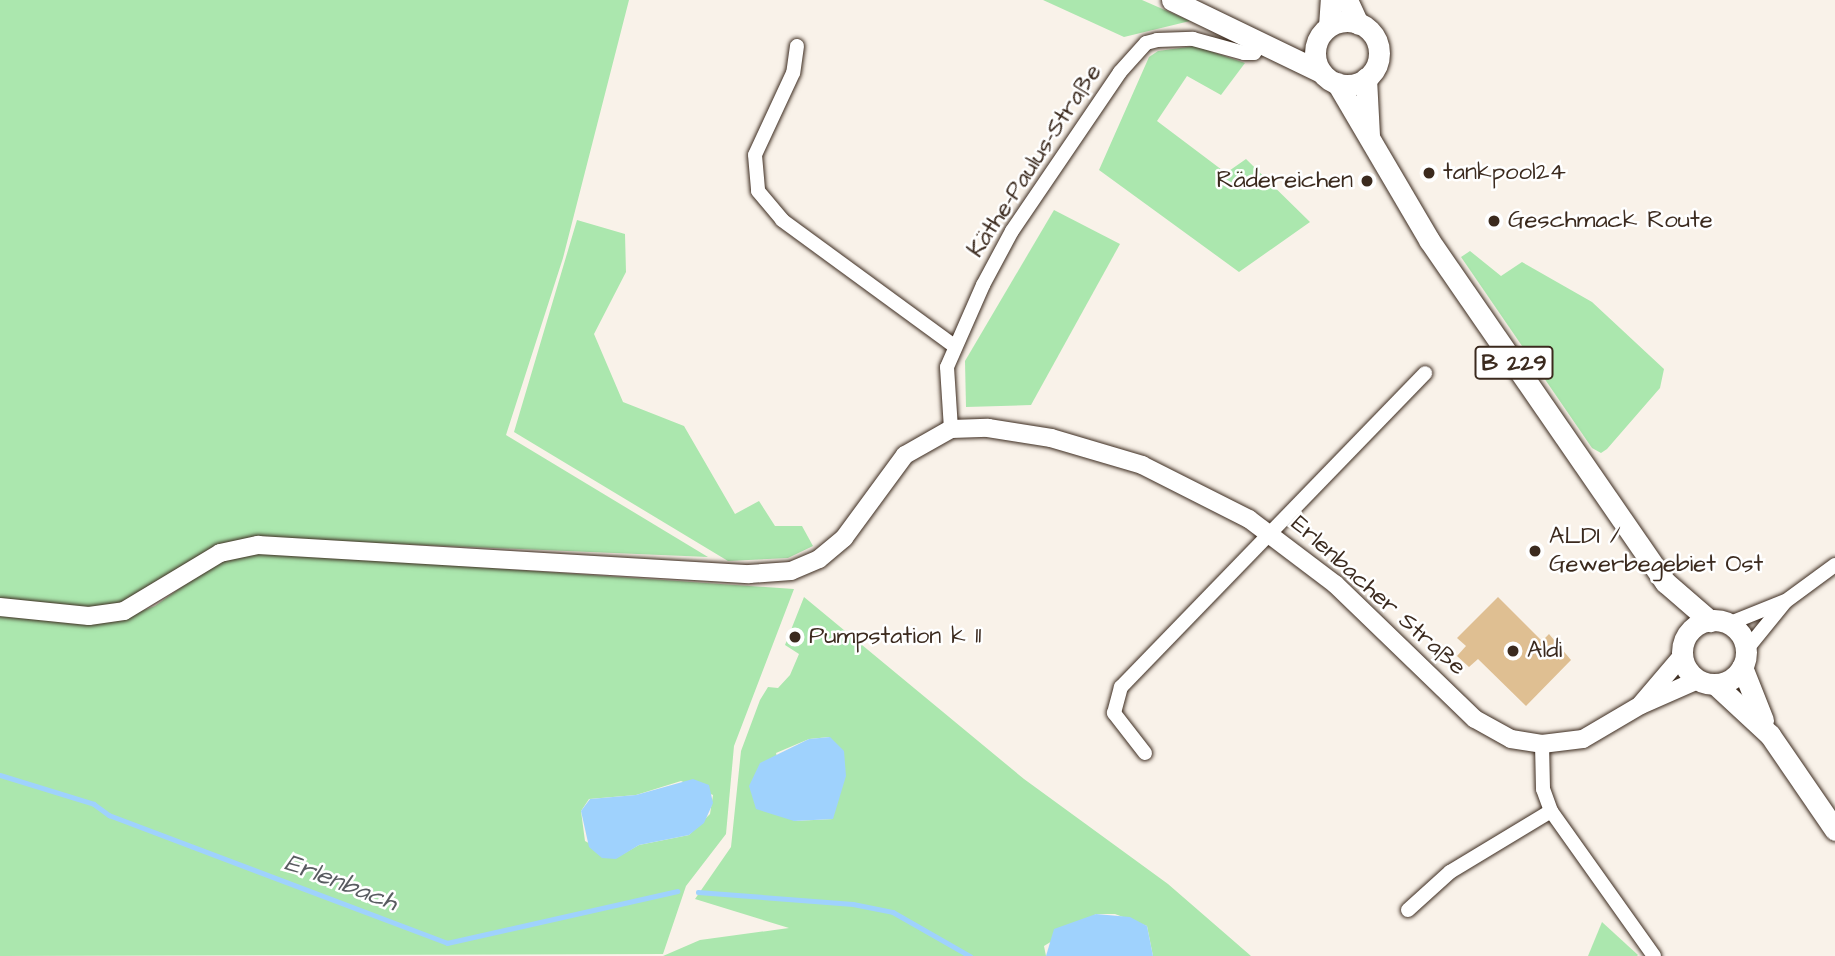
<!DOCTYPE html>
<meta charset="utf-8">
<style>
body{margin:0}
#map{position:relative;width:1835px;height:956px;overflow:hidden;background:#f9f2e9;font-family:"Architects Daughter",sans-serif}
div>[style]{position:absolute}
.green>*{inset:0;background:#abe7ae}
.water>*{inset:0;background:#9fd2fd}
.stream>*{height:4.5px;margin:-2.25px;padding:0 2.25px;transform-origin:2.25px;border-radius:2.25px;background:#9fd2fd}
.building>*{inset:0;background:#dfbf92}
.roads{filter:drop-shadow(0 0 2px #3b2a1e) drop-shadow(0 0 2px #3b2a1e)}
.minor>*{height:14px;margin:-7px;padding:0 7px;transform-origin:7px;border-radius:7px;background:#fff}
.tertiary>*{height:18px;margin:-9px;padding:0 9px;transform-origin:9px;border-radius:9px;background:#fff}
.primary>*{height:21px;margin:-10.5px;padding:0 10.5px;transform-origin:10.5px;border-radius:10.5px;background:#fff}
.primary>.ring{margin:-10.5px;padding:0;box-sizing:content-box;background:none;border:21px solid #fff;border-radius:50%}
.dots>*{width:19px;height:19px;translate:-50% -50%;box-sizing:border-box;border:4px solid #fff;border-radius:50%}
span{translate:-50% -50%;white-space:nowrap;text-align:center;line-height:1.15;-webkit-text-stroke:5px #fff;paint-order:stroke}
.shield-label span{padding:2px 5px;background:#fff;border:2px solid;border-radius:5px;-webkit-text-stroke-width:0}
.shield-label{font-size:23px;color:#3b2a1e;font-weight:700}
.street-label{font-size:24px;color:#3b2a1e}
.poi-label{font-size:24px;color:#3b2a1e}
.left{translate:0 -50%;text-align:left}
.right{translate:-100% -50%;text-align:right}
.water-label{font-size:26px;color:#595c61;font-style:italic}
</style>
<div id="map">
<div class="green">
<div style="clip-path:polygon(0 0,629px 0,563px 258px,506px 435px,708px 557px,256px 538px,118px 604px,85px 608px,0 598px)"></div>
<div style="clip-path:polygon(1043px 0,1142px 0,1190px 21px,1124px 37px)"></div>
<div style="clip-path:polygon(1195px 46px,1245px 63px,1221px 95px,1187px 76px,1157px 121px,1226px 173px,1246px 159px,1310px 222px,1239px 272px,1099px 170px,1149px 57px,1158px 51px)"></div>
<div style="clip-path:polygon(1054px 210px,1120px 244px,1031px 405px,966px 407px,965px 361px)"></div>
<div style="clip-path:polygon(577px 220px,625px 234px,626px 272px,594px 334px,623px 402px,684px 426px,735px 514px,759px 501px,775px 526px,802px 526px,813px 546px,788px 558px,728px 561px,514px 432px)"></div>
<div style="clip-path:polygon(1470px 251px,1501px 276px,1522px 262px,1592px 302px,1664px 369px,1660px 388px,1607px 449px,1601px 453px,1592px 448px,1461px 257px)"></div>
<div style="clip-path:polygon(evenodd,259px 552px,794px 589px,734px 746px,726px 834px,686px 886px,663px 954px,0 956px,0 615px,118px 620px,155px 606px,217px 562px,259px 552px,681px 781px,713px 795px,710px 814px,689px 835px,639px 845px,616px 858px,585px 841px,581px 811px,589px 799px,636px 795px,681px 781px)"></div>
<div style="clip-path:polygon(evenodd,804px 597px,1024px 779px,1168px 884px,1251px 956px,1153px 956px,1147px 926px,1115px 914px,1096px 914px,1044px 946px,1046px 956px,663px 956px,700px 940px,789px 928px,695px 899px,731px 847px,741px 751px,760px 700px,768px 687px,778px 688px,790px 675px,799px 654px,785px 645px,804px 597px,829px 737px,833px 819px,794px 821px,776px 753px,809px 739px,829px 737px)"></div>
<div style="clip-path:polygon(1602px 922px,1638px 955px,1637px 956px,1588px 956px)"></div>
</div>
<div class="water">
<div style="clip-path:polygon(830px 737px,844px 751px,846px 776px,833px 819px,794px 821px,756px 809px,749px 786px,760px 763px,809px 739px)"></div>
<div style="clip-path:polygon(693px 779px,709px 785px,713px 803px,704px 823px,689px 835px,639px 845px,616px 859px,602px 858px,589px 847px,581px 811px,590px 799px,636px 795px)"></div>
<div style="clip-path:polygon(1096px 914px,1130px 917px,1147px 926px,1153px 956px,1046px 956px,1054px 929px)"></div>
</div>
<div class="stream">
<div style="left:0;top:775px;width:98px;rotate:17.1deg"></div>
<div style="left:94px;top:804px;width:19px;rotate:36deg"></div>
<div style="left:109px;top:815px;width:361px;rotate:20.7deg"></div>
<div style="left:447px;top:943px;width:236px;rotate:-12.7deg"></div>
<div style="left:698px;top:892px;width:155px;rotate:4.4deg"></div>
<div style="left:853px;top:904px;width:41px;rotate:11.3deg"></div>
<div style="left:893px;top:912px;width:89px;rotate:29.7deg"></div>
</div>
<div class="building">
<div style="clip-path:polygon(1498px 597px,1542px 641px,1549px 634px,1571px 660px,1526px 706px,1478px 659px,1469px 667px,1457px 656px,1466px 646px,1457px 638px)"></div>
</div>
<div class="roads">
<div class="minor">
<div style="left:797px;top:46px;width:27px;rotate:98deg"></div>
<div style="left:793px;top:73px;width:90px;rotate:114.9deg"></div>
<div style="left:755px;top:155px;width:36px;rotate:85deg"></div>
<div style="left:758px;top:191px;width:38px;rotate:50deg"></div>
<div style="left:782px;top:220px;width:213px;rotate:36.2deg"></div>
<div style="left:951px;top:429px;width:62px;rotate:-93.7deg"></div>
<div style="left:947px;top:367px;width:90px;rotate:-66.3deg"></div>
<div style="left:983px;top:285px;width:61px;rotate:-61.8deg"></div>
<div style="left:1012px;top:231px;width:192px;rotate:-55.8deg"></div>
<div style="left:1120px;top:72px;width:39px;rotate:-48deg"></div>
<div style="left:1146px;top:43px;width:11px;rotate:-15deg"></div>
<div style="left:1157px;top:40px;width:36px;rotate:-2deg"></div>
<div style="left:1193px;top:39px;width:53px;rotate:15.4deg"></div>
<div style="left:1244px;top:53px;width:10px"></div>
<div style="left:1254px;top:53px;width:14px;rotate:-56deg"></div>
<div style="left:1728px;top:624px;width:61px;rotate:-22deg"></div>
<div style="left:1746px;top:650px;width:63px;rotate:-50.8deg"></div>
<div style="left:1786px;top:601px;width:61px;rotate:-36.3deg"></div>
<div style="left:1542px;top:744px;width:45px;rotate:88.7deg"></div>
<div style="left:1543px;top:789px;width:23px;rotate:70deg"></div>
<div style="left:1551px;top:811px;width:178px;rotate:54.6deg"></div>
<div style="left:1145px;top:753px;width:51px;rotate:-127.8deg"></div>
<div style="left:1114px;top:713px;width:27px;rotate:-75deg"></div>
<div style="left:1121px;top:687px;width:437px;rotate:-45.9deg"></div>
<div style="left:1408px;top:910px;width:57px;rotate:-42.1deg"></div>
<div style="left:1450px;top:872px;width:118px;rotate:-31.1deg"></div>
</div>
<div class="tertiary">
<div style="left:0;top:607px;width:89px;rotate:5.8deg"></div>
<div style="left:89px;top:616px;width:35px;rotate:-8deg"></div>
<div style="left:124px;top:611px;width:112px;rotate:-31.1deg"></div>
<div style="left:220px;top:553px;width:39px;rotate:-12deg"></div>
<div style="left:258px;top:545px;width:492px;rotate:3.4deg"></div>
<div style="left:749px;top:574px;width:42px;rotate:-4.1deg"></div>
<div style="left:791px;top:571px;width:30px;rotate:-23deg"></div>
<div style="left:819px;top:559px;width:33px;rotate:-40deg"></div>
<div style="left:844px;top:538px;width:103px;rotate:-53.7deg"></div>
<div style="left:905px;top:455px;width:53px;rotate:-29.5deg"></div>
<div style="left:951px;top:429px;width:37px;rotate:-2deg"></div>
<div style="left:988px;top:428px;width:64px;rotate:9deg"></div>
<div style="left:1051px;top:438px;width:95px;rotate:16.5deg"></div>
<div style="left:1142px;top:465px;width:120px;rotate:26.8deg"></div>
<div style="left:1249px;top:519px;width:108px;rotate:37.1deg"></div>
<div style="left:1335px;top:584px;width:194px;rotate:44deg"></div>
<div style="left:1475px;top:719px;width:41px;rotate:29.1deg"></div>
<div style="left:1511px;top:739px;width:31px;rotate:9deg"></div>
<div style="left:1542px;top:744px;width:41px;rotate:-7deg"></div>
<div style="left:1583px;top:739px;width:67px;rotate:-30.4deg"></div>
<div style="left:1641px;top:705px;width:62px;rotate:-23.7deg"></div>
<div style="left:1641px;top:704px;width:63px;rotate:-49.5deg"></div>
</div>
<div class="primary">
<div style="left:1172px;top:0;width:165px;rotate:25.8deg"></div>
<div style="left:1347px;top:0;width:26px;rotate:65deg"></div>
<div class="ring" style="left:1315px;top:21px;width:43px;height:43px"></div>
<div style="left:1329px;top:26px;width:26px;rotate:-86deg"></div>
<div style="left:1366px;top:78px;width:57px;rotate:87deg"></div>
<div style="left:1337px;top:83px;width:182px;rotate:59.6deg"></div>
<div style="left:1429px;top:240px;width:416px;rotate:55.4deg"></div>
<div style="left:1665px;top:582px;width:60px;rotate:40.9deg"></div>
<div class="ring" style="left:1682px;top:620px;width:43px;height:43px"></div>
<div style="left:1742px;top:667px;width:57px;rotate:68.4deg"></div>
<div style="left:1715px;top:684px;width:75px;rotate:42.8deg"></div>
<div style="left:1770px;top:735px;width:115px;rotate:55.6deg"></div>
</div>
</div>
<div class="dots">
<div style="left:1429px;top:173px;background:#3b2a1e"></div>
<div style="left:1367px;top:181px;background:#3b2a1e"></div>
<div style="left:1494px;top:221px;background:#3b2a1e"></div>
<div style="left:1535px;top:551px;background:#3b2a1e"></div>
<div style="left:795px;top:637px;background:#3b2a1e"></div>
<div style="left:1513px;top:651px;background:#3b2a1e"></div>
</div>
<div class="shield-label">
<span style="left:1514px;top:363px">B 229</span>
</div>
<div class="street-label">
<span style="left:1035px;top:161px;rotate:-57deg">Käthe-Paulus-Straße</span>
<span style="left:1378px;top:596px;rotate:42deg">Erlenbacher Straße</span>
</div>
<div class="poi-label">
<span class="left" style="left:1443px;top:173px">tankpool24</span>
<span class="right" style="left:1353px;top:181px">Rädereichen</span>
<span class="left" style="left:1508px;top:221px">Geschmack Route</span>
<span class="left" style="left:1549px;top:551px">ALDI /<br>Gewerbegebiet Ost</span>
<span class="left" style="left:809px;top:637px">Pumpstation k 11</span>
<span class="left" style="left:1527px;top:651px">Aldi</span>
</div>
<div class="water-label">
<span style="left:341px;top:883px;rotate:21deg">Erlenbach</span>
</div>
</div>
